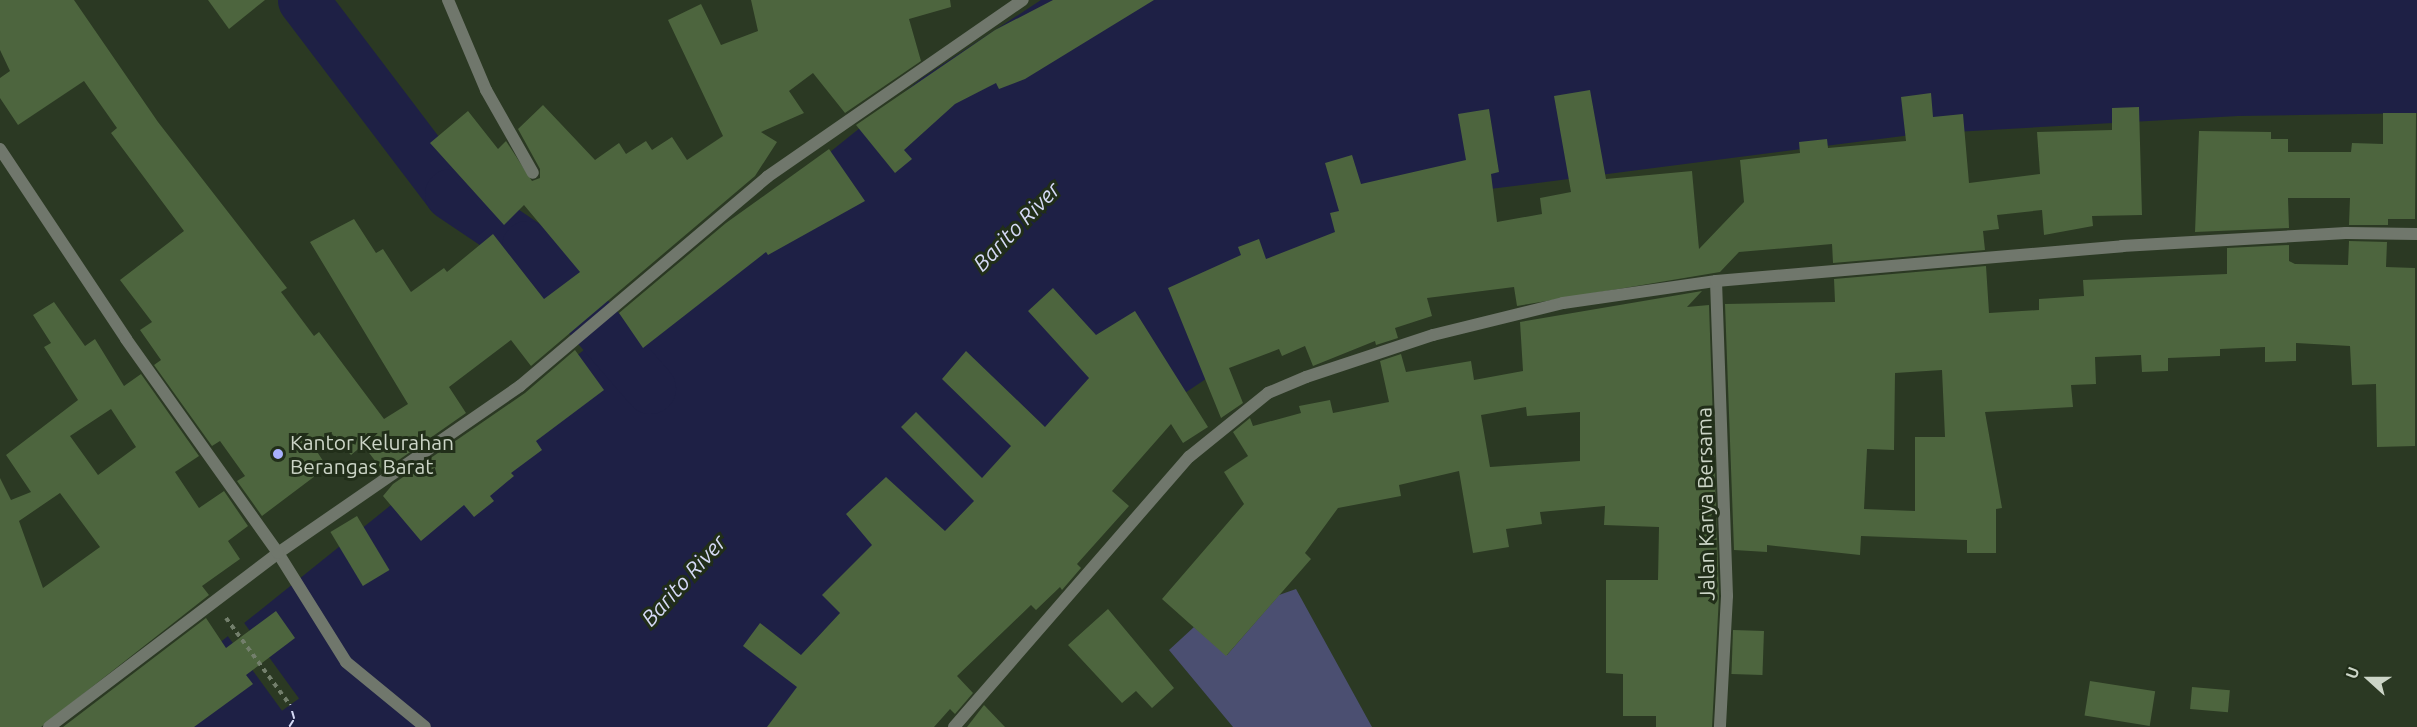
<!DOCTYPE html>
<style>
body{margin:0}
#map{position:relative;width:2417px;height:727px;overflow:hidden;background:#2b3923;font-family:Ubuntu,sans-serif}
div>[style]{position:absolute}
.green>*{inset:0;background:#4b4f71}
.water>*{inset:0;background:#1e2045}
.pier>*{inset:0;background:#2b3923;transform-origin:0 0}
.river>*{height:51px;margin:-25.5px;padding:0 25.5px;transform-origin:25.5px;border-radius:25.5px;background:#1e2045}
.ferry>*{height:1.5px;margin-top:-0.75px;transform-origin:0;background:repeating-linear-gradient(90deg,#d5d9f5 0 8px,transparent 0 14px)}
.building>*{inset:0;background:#4d653e;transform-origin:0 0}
.path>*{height:4px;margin-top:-2px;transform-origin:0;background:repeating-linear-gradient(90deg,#737f6c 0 4.5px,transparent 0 9px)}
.minor>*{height:12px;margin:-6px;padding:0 6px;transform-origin:6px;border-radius:6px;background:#70776c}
.tertiary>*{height:12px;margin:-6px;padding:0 6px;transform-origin:6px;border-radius:6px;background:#70776c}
.dots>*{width:16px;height:16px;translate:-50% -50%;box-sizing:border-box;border:3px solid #212e19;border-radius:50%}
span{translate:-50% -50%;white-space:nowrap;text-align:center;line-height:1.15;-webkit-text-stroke:6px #212e19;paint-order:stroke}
.poi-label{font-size:21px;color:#ccd5c7}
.left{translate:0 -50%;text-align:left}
.street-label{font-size:21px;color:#ccd5c7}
.water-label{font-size:22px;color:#d5d9f5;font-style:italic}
.north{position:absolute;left:2339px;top:649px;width:60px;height:60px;-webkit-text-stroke:4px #212e19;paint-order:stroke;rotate:291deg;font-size:16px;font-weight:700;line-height:24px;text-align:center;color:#ccd5c7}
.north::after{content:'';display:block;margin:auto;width:21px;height:27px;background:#ccd5c7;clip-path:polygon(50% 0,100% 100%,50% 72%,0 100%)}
</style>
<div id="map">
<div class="green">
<div style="clip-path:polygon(1296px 589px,1372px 727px,1233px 727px,1169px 650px,1194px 627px,1227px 655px,1279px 595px)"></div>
</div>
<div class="water">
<div style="clip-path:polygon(1041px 0,2417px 0,2417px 113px,2238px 116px,1919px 134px,1490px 189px,1140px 423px,837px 727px,115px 727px,922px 78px)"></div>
</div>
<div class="pier">
<div style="left:242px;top:620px;width:97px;height:21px;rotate:54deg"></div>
</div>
<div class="river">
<div style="left:303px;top:0;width:243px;rotate:52.8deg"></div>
<div style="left:450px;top:194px;width:93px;rotate:34deg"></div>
<div style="left:527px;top:246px;width:188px;rotate:49.1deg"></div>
</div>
<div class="ferry">
<div style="left:289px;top:727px;width:9px;rotate:-58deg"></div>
<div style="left:294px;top:719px;width:15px;rotate:-106deg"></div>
</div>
<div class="building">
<div style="clip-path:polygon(0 0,74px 0,158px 122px,287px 288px,281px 292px,314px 336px,319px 332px,384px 419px,408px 404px,310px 242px,354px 219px,376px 253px,383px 249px,411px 292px,444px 268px,447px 272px,493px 234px,544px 299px,580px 272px,524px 205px,504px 225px,430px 143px,468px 111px,498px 149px,506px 141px,532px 181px,540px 178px,540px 169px,518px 129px,543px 105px,595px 160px,619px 143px,626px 154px,646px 141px,652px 150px,672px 137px,687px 160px,723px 136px,668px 20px,701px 4px,721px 45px,758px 31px,751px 0,950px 0,951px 7px,909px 19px,921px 61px,845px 113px,813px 73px,789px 91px,804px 113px,761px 132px,777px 142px,755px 176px,531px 366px,511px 340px,449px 387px,466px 413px,383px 471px,363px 445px,351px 455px,332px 434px,314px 447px,327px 467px,262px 516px,237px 481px,245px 476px,220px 441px,212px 446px,154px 365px,161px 360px,140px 330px,152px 322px,120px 280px,184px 231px,111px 133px,117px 128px,84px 81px,18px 125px,0 98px,0 78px,10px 71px,0 50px)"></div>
<div style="clip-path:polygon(208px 0,265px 0,229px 29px)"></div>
<div style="clip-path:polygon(1053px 0,1154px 0,1025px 79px,999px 89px,996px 83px,955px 104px,904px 150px,912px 159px,895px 173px,856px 125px,995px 30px)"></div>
<div style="clip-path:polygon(1590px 90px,1606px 179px,1692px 171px,1699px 249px,1744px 202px,1740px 160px,1800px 153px,1799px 142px,1827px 139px,1828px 148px,1906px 141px,1901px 97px,1931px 93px,1933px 117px,1963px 114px,1969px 183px,2040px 174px,2037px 132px,2112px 130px,2112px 108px,2139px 107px,2142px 215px,2092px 216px,2093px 226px,2044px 235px,2042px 210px,1997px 215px,1999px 229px,1983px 231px,1985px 250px,1833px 263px,1832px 244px,1739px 252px,1720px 272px,1517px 306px,1514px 287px,1427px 298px,1432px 316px,1395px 328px,1398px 338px,1376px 345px,1375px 341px,1313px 366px,1305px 346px,1282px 356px,1279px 349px,1229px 368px,1243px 403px,1221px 418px,1168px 288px,1241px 255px,1238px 247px,1259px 239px,1266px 259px,1335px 232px,1330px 213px,1339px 211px,1325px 163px,1352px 155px,1361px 184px,1466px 160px,1458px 114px,1489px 109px,1499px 172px,1491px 174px,1497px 222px,1542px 214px,1540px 198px,1571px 192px,1554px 96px)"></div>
<div style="clip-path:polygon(2383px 113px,2416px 113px,2415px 219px,2388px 219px,2388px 225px,2349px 225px,2350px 198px,2288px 198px,2289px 228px,2195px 232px,2199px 131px,2271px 132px,2271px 139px,2288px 139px,2288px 152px,2351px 152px,2352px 143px,2383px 144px)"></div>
<div style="clip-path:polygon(829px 149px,865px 201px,768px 255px,766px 252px,643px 348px,619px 313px,726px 223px)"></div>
<div style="clip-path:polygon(evenodd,2349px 241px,2387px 242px,2386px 267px,2415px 268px,2415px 446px,2377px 447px,2376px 384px,2352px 385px,2350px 346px,2296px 343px,2296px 361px,2265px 362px,2265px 347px,2220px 349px,2220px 356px,2168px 358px,2168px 371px,2142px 372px,2141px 355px,2095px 357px,2096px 384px,2071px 385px,2073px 407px,1985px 412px,2002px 508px,1996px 509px,1996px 553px,1967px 553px,1967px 540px,1861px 536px,1860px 555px,1767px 545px,1767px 552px,1734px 550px,1725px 304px,1835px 302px,1834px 279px,1986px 266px,1989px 313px,2039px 310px,2039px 299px,2084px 296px,2083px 280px,2227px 274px,2227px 248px,2289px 245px,2289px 261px,2295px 264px,2348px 265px,2349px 241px,1942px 370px,1945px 437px,1915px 437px,1915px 511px,1864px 509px,1867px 449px,1894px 450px,1895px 373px,1942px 370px)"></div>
<div style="clip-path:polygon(1053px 288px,1096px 335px,1135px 311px,1208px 427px,1183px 443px,1171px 424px,1112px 491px,1129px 506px,1077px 564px,1081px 568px,1062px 590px,1060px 587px,1036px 610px,1031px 605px,957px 676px,973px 693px,955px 714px,950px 709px,934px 727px,767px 727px,797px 687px,743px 646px,760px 623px,801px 655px,840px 613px,822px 595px,872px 545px,846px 514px,886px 477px,945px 531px,974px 501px,901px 427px,916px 412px,982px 478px,1011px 446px,942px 379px,966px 351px,1045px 427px,1089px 378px,1028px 311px)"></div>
<div style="clip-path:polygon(evenodd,1702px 291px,1687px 307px,1709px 305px,1719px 596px,1712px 727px,1656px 727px,1656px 716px,1623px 716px,1623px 674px,1606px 673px,1606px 580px,1658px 580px,1659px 527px,1604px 525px,1605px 506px,1540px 512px,1542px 524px,1506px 529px,1509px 547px,1473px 553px,1459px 471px,1399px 485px,1401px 496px,1338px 508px,1305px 553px,1311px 559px,1226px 656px,1162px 599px,1244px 504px,1224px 472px,1248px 456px,1233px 432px,1250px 418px,1253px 426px,1301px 413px,1299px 406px,1330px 400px,1333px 413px,1389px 402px,1380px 361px,1401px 354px,1406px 372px,1471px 361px,1474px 380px,1523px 371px,1520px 322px,1702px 291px,1526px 407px,1527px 416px,1580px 412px,1580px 461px,1490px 467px,1481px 415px,1526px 407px)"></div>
<div style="clip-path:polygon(evenodd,54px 302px,85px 346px,95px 339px,124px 386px,141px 374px,199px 456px,175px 472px,199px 508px,224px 491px,248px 526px,228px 541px,240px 559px,202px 586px,209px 595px,41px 727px,0 727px,0 478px,11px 500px,31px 492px,6px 455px,78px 400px,44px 347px,51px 343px,33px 315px,54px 302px,111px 409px,136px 447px,98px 475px,70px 436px,111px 409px,54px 302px,60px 493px,100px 547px,43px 588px,19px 521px,60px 493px)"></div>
<div style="clip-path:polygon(575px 350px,604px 390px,536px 441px,542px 450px,511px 473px,514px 476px,490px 496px,494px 501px,474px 517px,464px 505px,421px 541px,383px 496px,393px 484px,525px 393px)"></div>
<div style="left:357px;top:516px;width:63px;height:31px;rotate:59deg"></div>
<div style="clip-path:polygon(1108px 609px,1174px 688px,1152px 708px,1136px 691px,1122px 703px,1068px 645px)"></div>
<div style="clip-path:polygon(276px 611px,295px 638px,246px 675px,253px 684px,194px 727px,63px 727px,206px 618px,226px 648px)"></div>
<div style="left:1733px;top:630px;width:31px;height:44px;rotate:2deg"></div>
<div style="left:2090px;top:681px;width:66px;height:35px;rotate:9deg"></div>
<div style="left:2192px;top:687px;width:38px;height:22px;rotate:5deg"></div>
<div style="clip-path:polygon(984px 705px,1005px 727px,967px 727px)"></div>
</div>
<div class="path">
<div style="left:226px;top:618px;width:108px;rotate:53.7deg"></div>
</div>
<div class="minor">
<div style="left:448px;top:0;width:98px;rotate:67.1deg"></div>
<div style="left:486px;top:90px;width:95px;rotate:60.5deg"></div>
<div style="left:1716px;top:281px;width:315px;rotate:88deg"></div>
<div style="left:1727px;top:596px;width:131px;rotate:93.1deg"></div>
<div style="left:278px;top:553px;width:128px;rotate:58deg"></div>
<div style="left:346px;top:662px;width:102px;rotate:39.4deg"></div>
<div style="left:49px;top:727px;width:288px;rotate:-37.2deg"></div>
<div style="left:278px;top:553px;width:294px;rotate:-34.6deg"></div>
<div style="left:520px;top:386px;width:324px;rotate:-40.2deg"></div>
<div style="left:767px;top:177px;width:311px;rotate:-34.7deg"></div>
<div style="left:954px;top:727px;width:358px;rotate:-49deg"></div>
<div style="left:1189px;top:457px;width:102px;rotate:-39deg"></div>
<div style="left:1268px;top:393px;width:41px;rotate:-22.8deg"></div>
<div style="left:1306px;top:377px;width:134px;rotate:-18.3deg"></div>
<div style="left:1433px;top:335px;width:134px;rotate:-13.8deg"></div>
<div style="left:1563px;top:303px;width:155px;rotate:-8.2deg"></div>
<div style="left:1716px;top:281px;width:408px;rotate:-4.9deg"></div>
<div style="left:2122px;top:246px;width:224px;rotate:-3.3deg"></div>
<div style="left:2346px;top:233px;width:71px;rotate:0.8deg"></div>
</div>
<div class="tertiary">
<div style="left:0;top:149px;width:228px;rotate:56.4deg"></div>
<div style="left:126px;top:339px;width:262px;rotate:54.6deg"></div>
</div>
<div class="dots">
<div style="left:278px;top:454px;background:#a8b0fc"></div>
</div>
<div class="poi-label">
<span class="left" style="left:290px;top:454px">Kantor Kelurahan<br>Berangas Barat</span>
</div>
<div class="street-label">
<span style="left:1705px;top:504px;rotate:-91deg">Jalan Karya Bersama</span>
</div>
<div class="water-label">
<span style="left:1016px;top:226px;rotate:-46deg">Barito River</span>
<span style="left:683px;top:580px;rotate:-48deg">Barito River</span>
</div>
<div class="north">U</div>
</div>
